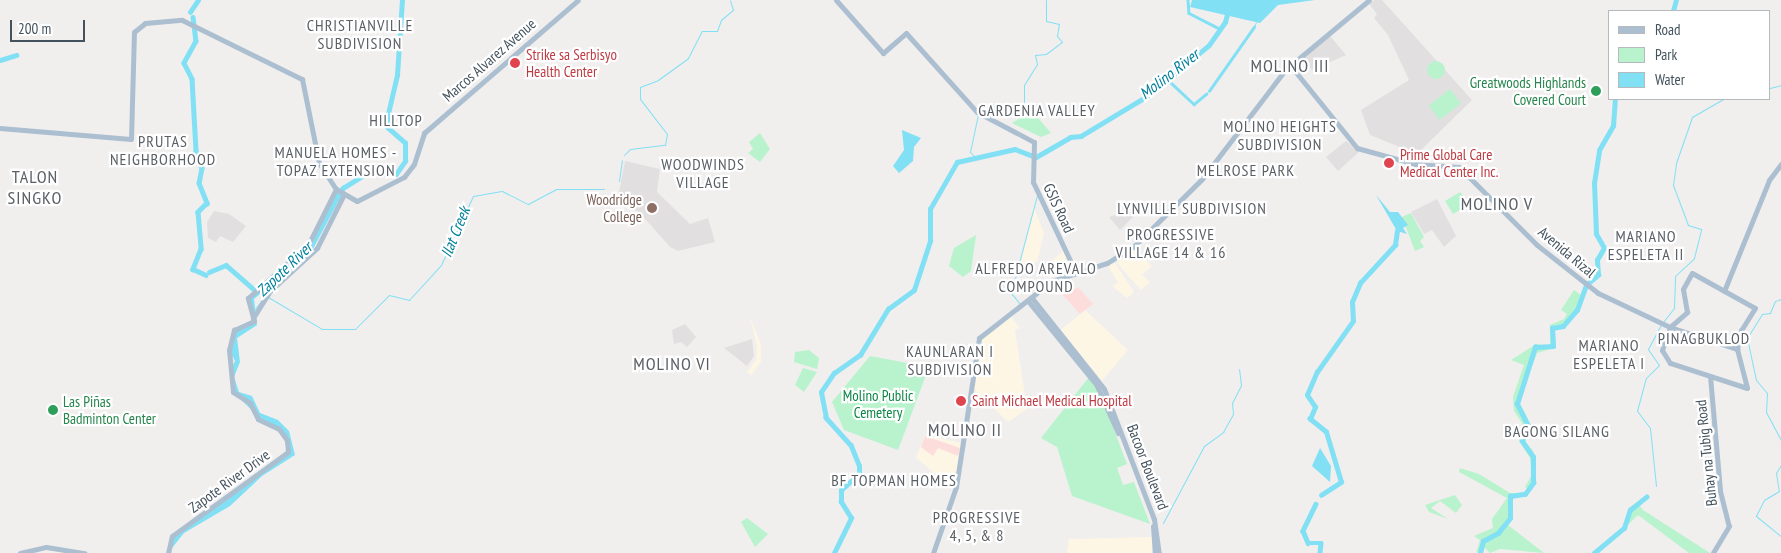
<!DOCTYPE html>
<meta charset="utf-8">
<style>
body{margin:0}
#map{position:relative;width:1781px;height:553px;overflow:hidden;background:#f1eeee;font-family:"PT Sans Narrow",sans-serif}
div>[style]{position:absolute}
.commercial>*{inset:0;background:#fdf6e5}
.education>*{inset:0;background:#e2dfe0}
.medical>*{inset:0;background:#fddddc}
.green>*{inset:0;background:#b8f3cd;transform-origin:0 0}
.round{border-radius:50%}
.water>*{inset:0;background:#81e0f4}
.stream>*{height:1px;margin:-0.5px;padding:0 0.5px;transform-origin:0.5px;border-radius:0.5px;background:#81e0f4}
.canal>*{height:2.5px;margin:-1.25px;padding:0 1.25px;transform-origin:1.25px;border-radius:1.25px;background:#81e0f4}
.river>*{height:4.5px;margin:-2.25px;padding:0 2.25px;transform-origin:2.25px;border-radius:2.25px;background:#81e0f4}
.major>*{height:5px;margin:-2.5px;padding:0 2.5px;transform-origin:2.5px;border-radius:2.5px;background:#abbfd0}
.dots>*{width:14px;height:14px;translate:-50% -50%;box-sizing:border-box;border:2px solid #fff;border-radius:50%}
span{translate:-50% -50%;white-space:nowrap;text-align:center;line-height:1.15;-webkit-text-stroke:4.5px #fff;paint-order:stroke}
.health-label{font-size:15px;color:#be3a42}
.left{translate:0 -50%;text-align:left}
.street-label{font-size:15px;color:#44525d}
.leisure-label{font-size:15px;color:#27864d}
.right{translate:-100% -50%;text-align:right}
.education-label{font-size:15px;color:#785e54}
.park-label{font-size:15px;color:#0e8546}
.neighbourhood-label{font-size:16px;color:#5a5f64;letter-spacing:1px}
.water-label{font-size:16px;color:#03819c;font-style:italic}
.quarter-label{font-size:18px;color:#5a5f64;letter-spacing:1px}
.legend{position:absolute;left:1608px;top:10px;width:162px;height:90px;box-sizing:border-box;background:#fff;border:1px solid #b4babe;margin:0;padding:6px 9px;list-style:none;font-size:15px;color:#44525d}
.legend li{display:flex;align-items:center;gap:10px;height:25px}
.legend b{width:25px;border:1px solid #b4babe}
.scale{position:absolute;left:10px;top:20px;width:75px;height:22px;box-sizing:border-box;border:2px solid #44525d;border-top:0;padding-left:6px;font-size:15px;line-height:18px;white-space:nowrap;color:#44525d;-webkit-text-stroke:4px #fff;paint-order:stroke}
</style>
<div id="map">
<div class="commercial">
<div style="clip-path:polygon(1034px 208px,1044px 233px,1037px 262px,1027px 267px,1020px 266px)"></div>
<div style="clip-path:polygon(1135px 248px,1152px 266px,1142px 275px,1150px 282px,1141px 290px,1116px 262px)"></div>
<div style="clip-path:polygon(1064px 250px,1072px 268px,1050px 278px,1043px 269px)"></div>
<div style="clip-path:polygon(1115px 263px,1134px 292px,1127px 298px,1112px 286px,1118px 283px,1108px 266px)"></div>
<div style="clip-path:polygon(1085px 310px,1128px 350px,1102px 381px,1061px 330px)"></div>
<div style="clip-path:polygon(1009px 314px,1020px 328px,1015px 330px,1027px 409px,1008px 422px,970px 385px,977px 341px)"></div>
<div style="clip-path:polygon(750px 317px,761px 344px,761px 362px,751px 375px,747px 372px,756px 360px,757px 347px)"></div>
<div style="clip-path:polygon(925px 435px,962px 443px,955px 490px,916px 458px)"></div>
<div style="clip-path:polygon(1152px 537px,1152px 553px,1067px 553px,1069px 539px)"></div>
</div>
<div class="education">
<div style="clip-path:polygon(1374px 0,1382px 0,1472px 100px,1417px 154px,1370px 135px,1361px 110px,1409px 80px,1388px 35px,1374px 18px,1377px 14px,1369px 4px)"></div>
<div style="clip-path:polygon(1330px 36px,1346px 55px,1312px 70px,1302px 59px)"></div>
<div style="clip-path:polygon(1346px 141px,1359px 152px,1338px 171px,1326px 157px)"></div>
<div style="clip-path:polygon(625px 161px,660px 169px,657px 192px,690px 224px,708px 218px,715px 242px,678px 251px,670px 247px,639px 212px,626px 205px,619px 192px)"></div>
<div style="clip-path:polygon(1437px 199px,1456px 236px,1444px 247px,1432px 230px,1424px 234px,1411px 212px)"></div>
<div style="clip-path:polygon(1134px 209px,1135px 215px,1120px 230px,1109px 217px)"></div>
<div style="clip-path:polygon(214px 211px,229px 214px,246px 226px,233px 242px,220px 236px,216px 242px,208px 238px,207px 222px)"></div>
<div style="clip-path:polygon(685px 324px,696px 337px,687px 347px,681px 342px,674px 344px,672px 330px)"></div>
<div style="clip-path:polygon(752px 339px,754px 356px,747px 366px,724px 348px)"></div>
</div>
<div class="medical">
<div style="clip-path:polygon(1065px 281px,1073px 290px,1078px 287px,1093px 304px,1080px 314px,1061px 293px,1067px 288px)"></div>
<div style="clip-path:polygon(925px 436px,960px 448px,958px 456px,938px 448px,933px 456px,921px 447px)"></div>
</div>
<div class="green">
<div class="round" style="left:1427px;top:61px;width:18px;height:18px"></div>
<div style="left:1450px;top:89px;width:18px;height:27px;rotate:52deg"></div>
<div style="clip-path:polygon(1032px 111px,1051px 133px,1041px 137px,1012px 123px)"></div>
<div style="clip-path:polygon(760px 133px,770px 149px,760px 162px,748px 153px,753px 149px,749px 142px)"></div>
<div style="clip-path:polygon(1460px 192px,1470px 204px,1453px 214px,1445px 201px)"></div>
<div style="clip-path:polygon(1411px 213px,1424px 237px,1420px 241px,1424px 247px,1415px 251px,1402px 217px)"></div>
<div style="clip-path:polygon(976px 235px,971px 271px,963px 277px,949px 266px,954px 248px)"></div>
<div style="clip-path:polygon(1584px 285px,1578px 311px,1564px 328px,1553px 330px,1554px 348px,1537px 353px,1519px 401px,1530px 423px,1530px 433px,1524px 433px,1523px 439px,1534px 452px,1531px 491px,1525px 487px,1531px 476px,1530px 458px,1519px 441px,1522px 423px,1514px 411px,1513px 397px,1524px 365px,1511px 360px,1536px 344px,1550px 346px,1550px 325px,1564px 319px,1567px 314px,1561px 310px,1574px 290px,1581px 295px)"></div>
<div style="clip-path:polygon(809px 350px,819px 358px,817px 369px,794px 362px,795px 352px)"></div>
<div style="clip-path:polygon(870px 356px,929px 367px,898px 450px,844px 430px,832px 402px)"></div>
<div style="clip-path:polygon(803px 368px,817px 372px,804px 392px,795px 385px)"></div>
<div style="clip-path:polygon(1089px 377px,1103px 401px,1127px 464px,1117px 468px,1123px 485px,1134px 482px,1150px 524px,1072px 496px,1057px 447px,1041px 438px)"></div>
<div style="clip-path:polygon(1460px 468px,1479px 474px,1510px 493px,1529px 493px,1512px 499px,1508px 525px,1544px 553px,1500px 549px,1490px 553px,1485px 548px,1476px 553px,1480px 540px,1474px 536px,1493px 528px,1492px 519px,1507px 498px,1459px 472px)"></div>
<div style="clip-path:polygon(1455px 495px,1462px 505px,1456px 513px,1440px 501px,1431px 508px,1448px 519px,1429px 512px,1425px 505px)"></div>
<div style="clip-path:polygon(1637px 502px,1643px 510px,1710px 553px,1689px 553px,1638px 515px,1599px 553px,1591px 553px,1623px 527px,1630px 507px)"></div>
<div style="clip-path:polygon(747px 518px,768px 534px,755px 547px,741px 522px)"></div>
</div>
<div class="water">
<div style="clip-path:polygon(1192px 0,1315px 0,1278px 5px,1260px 23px,1190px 7px)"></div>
<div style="clip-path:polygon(902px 130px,921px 138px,914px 147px,913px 161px,899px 173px,893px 166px,904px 150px)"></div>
<div style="clip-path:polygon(337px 193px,339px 200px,313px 249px,254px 299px,257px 325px,237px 338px,240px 362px,234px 377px,239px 392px,252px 396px,260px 413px,278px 420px,289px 431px,295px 455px,262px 476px,230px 506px,184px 533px,168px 553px,170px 541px,180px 532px,290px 452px,278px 427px,260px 418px,233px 392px,231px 370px,235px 361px,230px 351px,235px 332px,253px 322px,248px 299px,296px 258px,319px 228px)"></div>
<div style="clip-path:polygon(1376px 195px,1390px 212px,1398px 212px,1408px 225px,1403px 228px,1407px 234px,1397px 231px)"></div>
<div style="clip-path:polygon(1320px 448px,1331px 466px,1330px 482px,1312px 466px)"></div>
</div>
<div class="stream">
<div style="left:1254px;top:27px;width:5px;rotate:-68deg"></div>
<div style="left:1770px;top:88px;width:11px;rotate:-15deg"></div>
<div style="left:981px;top:112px;width:14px;rotate:-36deg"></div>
<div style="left:992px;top:104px;width:14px;rotate:51deg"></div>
<div style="left:1001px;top:115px;width:18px;rotate:-22deg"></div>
<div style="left:1018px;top:108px;width:8px;rotate:-45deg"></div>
<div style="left:1024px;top:102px;width:17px;rotate:-90deg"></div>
<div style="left:1024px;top:85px;width:25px;rotate:-58deg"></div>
<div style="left:1037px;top:64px;width:9px;rotate:-103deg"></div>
<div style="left:1035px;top:55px;width:11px;rotate:-5deg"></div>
<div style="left:1046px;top:54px;width:20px;rotate:-37deg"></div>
<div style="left:1062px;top:42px;width:8px;rotate:-130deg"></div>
<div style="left:1057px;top:36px;width:12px;rotate:-81deg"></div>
<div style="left:1059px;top:24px;width:13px;rotate:-167deg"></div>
<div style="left:1046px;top:21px;width:21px;rotate:-90deg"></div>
<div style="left:624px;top:155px;width:8px;rotate:-45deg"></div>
<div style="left:630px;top:149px;width:35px;rotate:-7deg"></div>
<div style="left:665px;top:145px;width:11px;rotate:-80deg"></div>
<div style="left:667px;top:134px;width:44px;rotate:-127.6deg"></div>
<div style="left:640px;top:99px;width:12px;rotate:-90deg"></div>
<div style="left:640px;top:87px;width:19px;rotate:-21deg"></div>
<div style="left:658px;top:80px;width:37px;rotate:-36deg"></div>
<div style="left:688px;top:58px;width:30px;rotate:-63deg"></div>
<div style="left:702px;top:31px;width:15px"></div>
<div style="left:717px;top:31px;width:12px;rotate:-70deg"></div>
<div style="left:721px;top:20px;width:16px;rotate:-40deg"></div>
<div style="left:733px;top:10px;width:10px;rotate:-107deg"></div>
<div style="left:974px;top:156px;width:6px;rotate:-135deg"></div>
<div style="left:970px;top:152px;width:38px;rotate:-78deg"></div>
<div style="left:619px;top:181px;width:21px;rotate:-82deg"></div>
<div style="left:268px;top:297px;width:63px;rotate:30.7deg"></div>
<div style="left:322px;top:329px;width:33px"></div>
<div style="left:355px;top:329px;width:48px;rotate:-45deg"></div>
<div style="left:389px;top:295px;width:21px;rotate:14deg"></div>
<div style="left:409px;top:300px;width:47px;rotate:-47.6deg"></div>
<div style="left:441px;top:265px;width:76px;rotate:-65.1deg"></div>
<div style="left:473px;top:196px;width:29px;rotate:-10deg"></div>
<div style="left:502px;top:191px;width:29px;rotate:27deg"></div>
<div style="left:528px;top:204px;width:32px;rotate:-28deg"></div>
<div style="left:556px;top:189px;width:48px"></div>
<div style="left:1781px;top:299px;width:6px;rotate:162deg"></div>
<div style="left:1775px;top:301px;width:13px;rotate:113deg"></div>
<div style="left:1770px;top:313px;width:8px;rotate:173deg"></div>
<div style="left:1762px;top:314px;width:28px;rotate:122deg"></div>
<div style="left:1747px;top:338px;width:43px;rotate:77.9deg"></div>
<div style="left:1756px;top:380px;width:17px;rotate:50deg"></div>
<div style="left:1767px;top:393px;width:19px;rotate:93deg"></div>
<div style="left:1766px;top:412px;width:32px;rotate:62deg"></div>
<div style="left:1020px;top:304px;width:14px;rotate:-129deg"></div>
<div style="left:1011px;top:293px;width:101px;rotate:-75.1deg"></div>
<div style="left:255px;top:309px;width:15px;rotate:-53deg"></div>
<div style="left:1663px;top:322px;width:18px;rotate:-52deg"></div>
<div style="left:1674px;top:308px;width:32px;rotate:-88deg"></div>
<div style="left:1675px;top:276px;width:26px;rotate:-43deg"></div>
<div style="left:1694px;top:258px;width:30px;rotate:-76deg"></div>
<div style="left:1701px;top:229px;width:14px;rotate:-163deg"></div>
<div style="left:1688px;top:225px;width:43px;rotate:-110.6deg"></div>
<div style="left:1673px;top:185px;width:22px;rotate:-82deg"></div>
<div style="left:1676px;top:163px;width:49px;rotate:-70.8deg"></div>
<div style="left:1692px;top:117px;width:36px;rotate:-30deg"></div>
<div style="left:1781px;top:465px;width:9px;rotate:122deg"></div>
<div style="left:1776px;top:473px;width:18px;rotate:81deg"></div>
<div style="left:1779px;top:491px;width:17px;rotate:149deg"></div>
<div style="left:1764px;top:500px;width:18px;rotate:117deg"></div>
<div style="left:1756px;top:516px;width:32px;rotate:39deg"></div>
<div style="left:1656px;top:486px;width:58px;rotate:-95.9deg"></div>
<div style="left:1650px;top:428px;width:21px;rotate:-127deg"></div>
<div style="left:1637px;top:411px;width:34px;rotate:-75deg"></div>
<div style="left:1646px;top:378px;width:18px;rotate:-45deg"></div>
<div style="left:1659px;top:365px;width:19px;rotate:-125deg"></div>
<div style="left:1648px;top:349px;width:27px;rotate:-62deg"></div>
<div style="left:1163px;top:523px;width:87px;rotate:-62deg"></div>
<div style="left:1204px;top:446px;width:24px;rotate:-36deg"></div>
<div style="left:1223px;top:432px;width:21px;rotate:-61deg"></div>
<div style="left:1233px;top:414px;width:11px;rotate:-95deg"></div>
<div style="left:1232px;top:403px;width:20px;rotate:-63deg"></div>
<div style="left:1241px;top:385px;width:16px;rotate:-97deg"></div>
</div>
<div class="canal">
<div style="left:1188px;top:0;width:13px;rotate:86deg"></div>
<div style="left:1189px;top:13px;width:35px;rotate:27deg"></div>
<div style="left:1167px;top:79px;width:37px;rotate:43deg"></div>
<div style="left:1194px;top:104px;width:16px;rotate:-40deg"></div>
<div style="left:1209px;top:91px;width:78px;rotate:-54.9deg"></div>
</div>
<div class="river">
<div style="left:1673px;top:11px;width:11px;rotate:-75deg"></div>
<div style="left:190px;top:12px;width:14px;rotate:-56deg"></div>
<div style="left:193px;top:17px;width:24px;rotate:83deg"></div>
<div style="left:196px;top:41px;width:25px;rotate:119deg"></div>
<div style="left:184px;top:63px;width:18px;rotate:63deg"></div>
<div style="left:192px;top:79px;width:72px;rotate:86.8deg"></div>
<div style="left:196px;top:151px;width:18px;rotate:71deg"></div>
<div style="left:202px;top:168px;width:15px;rotate:101deg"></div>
<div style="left:199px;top:183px;width:22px;rotate:68deg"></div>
<div style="left:207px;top:203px;width:13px;rotate:135deg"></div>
<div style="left:198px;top:212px;width:37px;rotate:85deg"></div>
<div style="left:201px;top:249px;width:22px;rotate:112deg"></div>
<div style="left:193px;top:269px;width:14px;rotate:25deg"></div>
<div style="left:0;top:60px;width:17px;rotate:-17deg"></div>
<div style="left:336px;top:199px;width:13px;rotate:-58deg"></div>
<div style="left:343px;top:188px;width:28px;rotate:-32deg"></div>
<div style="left:367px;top:173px;width:29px;rotate:2deg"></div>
<div style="left:396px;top:174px;width:16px;rotate:-55deg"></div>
<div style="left:405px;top:161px;width:18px;rotate:-90deg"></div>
<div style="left:405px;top:143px;width:23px;rotate:-139deg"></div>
<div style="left:388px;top:128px;width:10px;rotate:-96deg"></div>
<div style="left:387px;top:118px;width:44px;rotate:-76.9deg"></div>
<div style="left:397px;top:75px;width:75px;rotate:-86.2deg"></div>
<div style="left:209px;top:272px;width:18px;rotate:-22deg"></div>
<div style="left:226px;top:265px;width:41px;rotate:41.1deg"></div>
<div style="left:1321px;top:495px;width:24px;rotate:-33deg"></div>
<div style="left:1341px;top:482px;width:52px;rotate:-106.7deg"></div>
<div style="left:1326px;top:432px;width:21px;rotate:-141deg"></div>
<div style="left:1310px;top:419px;width:13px;rotate:-67deg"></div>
<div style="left:1315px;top:407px;width:14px;rotate:-124deg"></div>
<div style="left:1307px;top:395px;width:25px;rotate:-67deg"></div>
<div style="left:1317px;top:372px;width:62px;rotate:-54.8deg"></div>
<div style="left:1353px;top:321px;width:19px;rotate:-93deg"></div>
<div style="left:1352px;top:302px;width:21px;rotate:-67deg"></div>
<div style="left:1360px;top:283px;width:52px;rotate:-47.4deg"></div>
<div style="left:1395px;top:245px;width:14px;rotate:-82deg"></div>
<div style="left:1316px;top:504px;width:30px;rotate:116deg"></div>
<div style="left:1303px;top:531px;width:13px;rotate:67deg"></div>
<div style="left:1308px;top:543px;width:13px"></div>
<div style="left:1321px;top:543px;width:10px;rotate:96deg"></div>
<div style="left:834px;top:553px;width:39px;rotate:-64deg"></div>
<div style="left:851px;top:518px;width:19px;rotate:-122deg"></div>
<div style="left:841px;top:502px;width:12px;rotate:-90deg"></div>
<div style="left:841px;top:490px;width:24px;rotate:-42deg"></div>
<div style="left:859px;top:474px;width:8px;rotate:-90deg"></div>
<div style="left:859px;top:466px;width:22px;rotate:-112deg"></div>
<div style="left:851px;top:446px;width:38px;rotate:-132deg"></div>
<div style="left:826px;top:418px;width:26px;rotate:-101deg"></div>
<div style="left:821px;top:392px;width:23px;rotate:-56deg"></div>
<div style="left:834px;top:373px;width:32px;rotate:-35deg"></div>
<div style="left:860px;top:355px;width:54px;rotate:-58.7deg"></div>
<div style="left:888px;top:309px;width:32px;rotate:-36deg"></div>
<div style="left:914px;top:290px;width:52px;rotate:-71.9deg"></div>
<div style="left:930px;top:241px;width:32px;rotate:-90deg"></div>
<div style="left:930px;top:209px;width:54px;rotate:-60.1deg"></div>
<div style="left:957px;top:162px;width:59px;rotate:-12.6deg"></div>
<div style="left:1015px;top:149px;width:22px;rotate:21deg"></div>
<div style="left:1036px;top:157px;width:39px;rotate:-30deg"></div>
<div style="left:1070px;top:137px;width:11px;rotate:-5deg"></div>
<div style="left:1081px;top:136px;width:77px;rotate:-31.2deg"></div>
<div style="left:1147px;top:96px;width:80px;rotate:-39.4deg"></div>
<div style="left:1209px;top:45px;width:28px;rotate:-55deg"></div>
<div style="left:1225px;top:22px;width:23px;rotate:-75deg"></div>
<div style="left:1480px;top:553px;width:12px;rotate:-76deg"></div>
<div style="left:1483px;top:541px;width:17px;rotate:-28deg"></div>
<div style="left:1498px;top:533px;width:19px;rotate:-51deg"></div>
<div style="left:1510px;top:518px;width:22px;rotate:-90deg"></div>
<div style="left:1510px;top:496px;width:15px;rotate:-8deg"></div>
<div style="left:1525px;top:494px;width:14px;rotate:-54deg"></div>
<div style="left:1533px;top:483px;width:26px;rotate:-90deg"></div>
<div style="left:1533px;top:457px;width:19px;rotate:-125deg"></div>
<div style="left:1522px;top:441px;width:16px;rotate:-68deg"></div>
<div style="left:1528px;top:426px;width:25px;rotate:-117deg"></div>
<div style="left:1517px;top:404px;width:60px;rotate:-72.5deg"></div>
<div style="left:1535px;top:347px;width:18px;rotate:-3deg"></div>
<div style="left:1553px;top:346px;width:18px;rotate:-93deg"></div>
<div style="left:1552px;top:328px;width:11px;rotate:-10deg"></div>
<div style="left:1563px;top:326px;width:21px;rotate:-49deg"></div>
<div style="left:1577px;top:310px;width:27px;rotate:-70deg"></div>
<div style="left:1586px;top:285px;width:16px;rotate:-40deg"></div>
<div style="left:1598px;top:275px;width:15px;rotate:-94deg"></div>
<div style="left:1597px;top:260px;width:14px;rotate:-60deg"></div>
<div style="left:1604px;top:248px;width:16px;rotate:-120deg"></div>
<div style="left:1596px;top:234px;width:51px;rotate:-92.2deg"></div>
<div style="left:1594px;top:183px;width:33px;rotate:-81deg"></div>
<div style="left:1599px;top:150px;width:28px;rotate:-60deg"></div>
<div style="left:1613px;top:126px;width:27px;rotate:-86deg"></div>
<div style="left:1594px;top:553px;width:39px;rotate:-40deg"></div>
<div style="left:1624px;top:528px;width:19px;rotate:-72deg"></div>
<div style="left:1630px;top:510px;width:21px;rotate:-39deg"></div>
</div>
<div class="major">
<div style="left:836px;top:0;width:71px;rotate:48.4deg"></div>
<div style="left:883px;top:53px;width:30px;rotate:-41deg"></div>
<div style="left:906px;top:33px;width:106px;rotate:48.1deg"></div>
<div style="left:977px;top:112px;width:64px;rotate:27.8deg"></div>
<div style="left:1034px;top:142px;width:40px;rotate:91.4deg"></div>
<div style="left:1033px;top:182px;width:101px;rotate:64.7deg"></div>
<div style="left:1290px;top:65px;width:107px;rotate:51.1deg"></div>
<div style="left:1357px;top:148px;width:60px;rotate:15.4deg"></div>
<div style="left:1415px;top:164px;width:44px;rotate:3.9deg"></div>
<div style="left:1459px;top:167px;width:110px;rotate:45deg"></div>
<div style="left:1537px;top:245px;width:78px;rotate:38.2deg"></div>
<div style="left:1598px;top:293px;width:80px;rotate:25.3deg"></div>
<div style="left:1670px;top:327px;width:71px;rotate:18.2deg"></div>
<div style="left:0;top:128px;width:131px;rotate:4.8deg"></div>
<div style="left:131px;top:139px;width:107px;rotate:-88.4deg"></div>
<div style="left:134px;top:32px;width:14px;rotate:-39deg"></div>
<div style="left:145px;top:23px;width:37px;rotate:-5deg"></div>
<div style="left:182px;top:20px;width:134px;rotate:26.2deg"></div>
<div style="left:302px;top:79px;width:86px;rotate:78.6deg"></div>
<div style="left:319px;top:163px;width:31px;rotate:57deg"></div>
<div style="left:336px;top:189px;width:24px;rotate:30deg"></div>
<div style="left:357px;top:201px;width:53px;rotate:-27.1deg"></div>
<div style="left:404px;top:177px;width:16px;rotate:-52deg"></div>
<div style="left:414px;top:164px;width:33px;rotate:-72deg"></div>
<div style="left:424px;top:133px;width:203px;rotate:-40.8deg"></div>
<div style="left:1692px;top:273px;width:72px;rotate:29.1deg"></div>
<div style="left:1755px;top:308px;width:26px;rotate:122deg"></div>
<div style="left:1741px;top:330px;width:19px;rotate:102deg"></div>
<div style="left:1737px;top:349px;width:40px;rotate:75.6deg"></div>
<div style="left:1747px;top:388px;width:81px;rotate:-162deg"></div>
<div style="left:1670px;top:363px;width:15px;rotate:-122deg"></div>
<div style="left:1662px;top:350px;width:24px;rotate:-71deg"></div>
<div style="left:1670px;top:327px;width:23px;rotate:-41deg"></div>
<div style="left:1687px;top:312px;width:23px;rotate:-100deg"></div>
<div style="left:1683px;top:289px;width:18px;rotate:-61deg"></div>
<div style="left:1724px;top:291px;width:120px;rotate:-67.9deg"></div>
<div style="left:1769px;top:180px;width:20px;rotate:-53deg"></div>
<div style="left:1032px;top:298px;width:116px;rotate:51.6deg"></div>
<div style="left:1104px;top:389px;width:139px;rotate:69deg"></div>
<div style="left:1154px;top:519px;width:34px;rotate:82deg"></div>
<div style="left:1028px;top:301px;width:107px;rotate:50.7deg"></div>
<div style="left:1096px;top:384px;width:54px;rotate:65.8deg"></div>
<div style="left:253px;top:318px;width:32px;rotate:-58deg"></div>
<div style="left:270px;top:291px;width:64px;rotate:-42.5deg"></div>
<div style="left:317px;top:248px;width:58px;rotate:-63.4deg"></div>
<div style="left:1710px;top:376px;width:115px;rotate:85deg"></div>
<div style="left:1720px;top:491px;width:36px;rotate:76deg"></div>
<div style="left:1729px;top:526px;width:31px;rotate:121deg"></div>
<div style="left:1153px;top:526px;width:27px;rotate:86deg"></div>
<div style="left:20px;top:553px;width:27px;rotate:-13deg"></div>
<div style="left:46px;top:547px;width:39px;rotate:9deg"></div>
<div style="left:168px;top:553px;width:17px;rotate:-77deg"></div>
<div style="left:172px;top:536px;width:143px;rotate:-35.9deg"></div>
<div style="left:288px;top:452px;width:12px;rotate:-95deg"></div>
<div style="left:287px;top:440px;width:14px;rotate:-126deg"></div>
<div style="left:279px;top:429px;width:23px;rotate:-155deg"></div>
<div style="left:258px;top:419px;width:18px;rotate:-117deg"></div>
<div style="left:250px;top:403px;width:20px;rotate:-147deg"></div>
<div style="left:233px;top:392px;width:42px;rotate:-95.4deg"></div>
<div style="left:229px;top:350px;width:21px;rotate:-76deg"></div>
<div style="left:234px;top:330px;width:22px;rotate:-24deg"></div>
<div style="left:254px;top:321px;width:24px;rotate:-105deg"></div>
<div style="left:248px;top:298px;width:80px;rotate:-41.5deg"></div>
<div style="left:308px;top:245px;width:63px;rotate:-63.4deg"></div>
<div style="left:933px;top:553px;width:70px;rotate:-70.8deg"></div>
<div style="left:956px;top:487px;width:151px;rotate:-81.2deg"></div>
<div style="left:979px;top:338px;width:93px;rotate:-38deg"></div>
<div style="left:1052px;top:281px;width:58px;rotate:-18.1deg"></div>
<div style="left:1107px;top:263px;width:31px;rotate:-32deg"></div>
<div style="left:1133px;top:247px;width:97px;rotate:-44.6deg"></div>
<div style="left:1202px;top:179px;width:137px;rotate:-52.7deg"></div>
<div style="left:1285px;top:70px;width:109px;rotate:-39.8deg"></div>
</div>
<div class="dots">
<div style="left:515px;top:63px;background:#e0444e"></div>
<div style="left:1596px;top:91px;background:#2e9e5b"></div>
<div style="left:1389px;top:163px;background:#e0444e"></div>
<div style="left:652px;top:208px;background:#8d6e63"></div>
<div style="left:961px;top:401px;background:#e0444e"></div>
<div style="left:53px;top:410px;background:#2e9e5b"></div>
</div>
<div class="health-label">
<span class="left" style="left:526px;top:63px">Strike sa Serbisyo<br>Health Center</span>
<span class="left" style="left:1400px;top:163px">Prime Global Care<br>Medical Center Inc.</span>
<span class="left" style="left:972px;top:401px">Saint Michael Medical Hospital</span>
</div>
<div class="street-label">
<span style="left:489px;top:60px;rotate:-41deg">Marcos Alvarez Avenue</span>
<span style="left:1059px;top:208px;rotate:65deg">GSIS Road</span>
<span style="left:1567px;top:252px;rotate:40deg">Avenida Rizal</span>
<span style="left:1706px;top:453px;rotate:-96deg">Buhay na Tubig Road</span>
<span style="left:1148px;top:467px;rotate:69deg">Bacoor Boulevard</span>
<span style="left:229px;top:481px;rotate:-36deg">Zapote River Drive</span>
</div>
<div class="leisure-label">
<span class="right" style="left:1586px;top:91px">Greatwoods Highlands<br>Covered Court</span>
<span class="left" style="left:63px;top:410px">Las Piñas<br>Badminton Center</span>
</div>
<div class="education-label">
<span class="right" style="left:642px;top:208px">Woodridge<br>College</span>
</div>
<div class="park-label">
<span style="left:878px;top:404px">Molino Public<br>Cemetery</span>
</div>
<div class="neighbourhood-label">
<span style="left:360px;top:34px">CHRISTIANVILLE<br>SUBDIVISION</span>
<span style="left:1037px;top:110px">GARDENIA VALLEY</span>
<span style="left:396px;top:120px">HILLTOP</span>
<span style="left:1280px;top:135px">MOLINO HEIGHTS<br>SUBDIVISION</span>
<span style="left:163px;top:150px">PRUTAS<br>NEIGHBORHOOD</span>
<span style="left:336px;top:161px">MANUELA HOMES -<br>TOPAZ EXTENSION</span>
<span style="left:703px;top:173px">WOODWINDS<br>VILLAGE</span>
<span style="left:1246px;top:170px">MELROSE PARK</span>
<span style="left:1192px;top:208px">LYNVILLE SUBDIVISION</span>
<span style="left:1171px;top:243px">PROGRESSIVE<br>VILLAGE 14 &amp; 16</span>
<span style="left:1646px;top:245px">MARIANO<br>ESPELETA II</span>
<span style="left:1036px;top:277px">ALFREDO AREVALO<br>COMPOUND</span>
<span style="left:1704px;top:338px">PINAGBUKLOD</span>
<span style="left:1609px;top:354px">MARIANO<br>ESPELETA I</span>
<span style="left:950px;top:360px">KAUNLARAN I<br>SUBDIVISION</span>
<span style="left:1557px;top:431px">BAGONG SILANG</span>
<span style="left:894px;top:480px">BF TOPMAN HOMES</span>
<span style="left:977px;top:526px">PROGRESSIVE<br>4, 5, &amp; 8</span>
</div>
<div class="water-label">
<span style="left:1169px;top:74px;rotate:-38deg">Molino River</span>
<span style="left:455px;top:232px;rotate:-68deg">Ilat Creek</span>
<span style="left:284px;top:269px;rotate:-44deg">Zapote River</span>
</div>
<div class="quarter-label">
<span style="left:1290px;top:66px">MOLINO III</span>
<span style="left:35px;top:188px">TALON<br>SINGKO</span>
<span style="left:1497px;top:204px">MOLINO V</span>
<span style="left:672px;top:364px">MOLINO VI</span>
<span style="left:965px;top:430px">MOLINO II</span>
</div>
<ul class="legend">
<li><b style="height:6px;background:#abbfd0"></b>Road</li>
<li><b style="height:14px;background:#b8f3cd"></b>Park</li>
<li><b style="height:14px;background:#81e0f4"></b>Water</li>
</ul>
<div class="scale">200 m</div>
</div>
